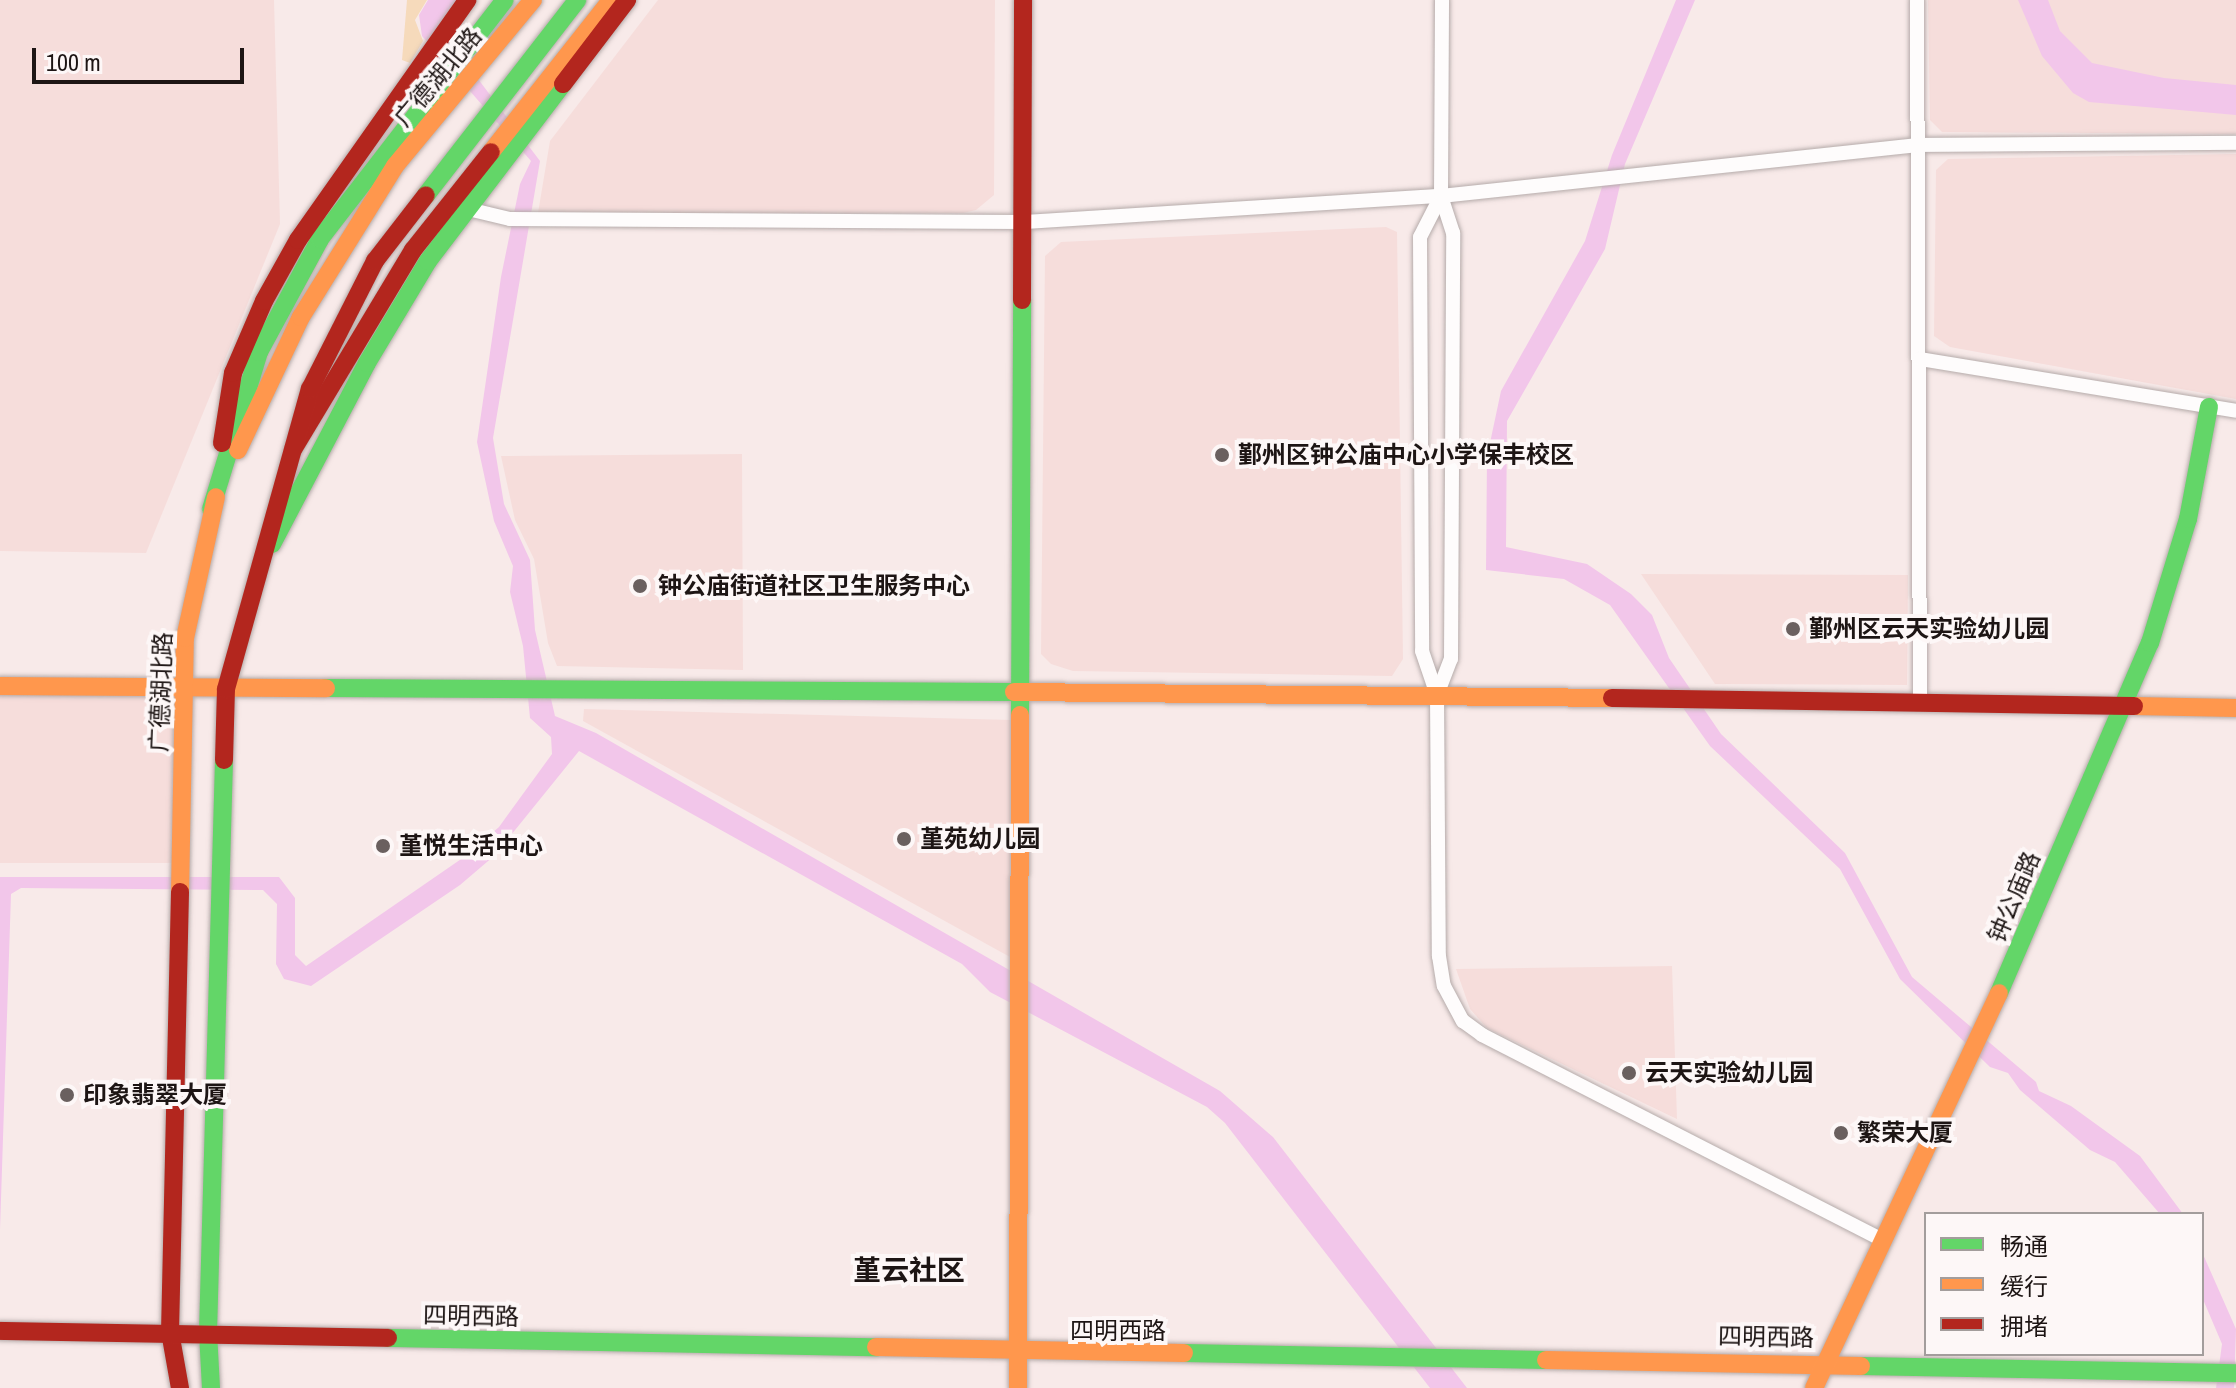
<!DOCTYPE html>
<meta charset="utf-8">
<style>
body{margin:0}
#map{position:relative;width:2236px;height:1388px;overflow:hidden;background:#f8eae9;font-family:"Archivo Narrow","Noto Sans SC",sans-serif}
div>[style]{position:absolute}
.built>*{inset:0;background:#f6dddb;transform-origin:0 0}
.green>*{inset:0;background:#f6dabb}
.water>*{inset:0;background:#f2c6ea}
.roads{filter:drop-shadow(0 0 2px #b5abaa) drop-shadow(0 0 2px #b5abaa)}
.street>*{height:14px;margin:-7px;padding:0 7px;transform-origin:7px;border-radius:7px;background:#fefcfc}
.fast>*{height:18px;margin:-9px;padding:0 9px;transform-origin:9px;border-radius:9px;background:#63d668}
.slow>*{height:18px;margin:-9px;padding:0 9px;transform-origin:9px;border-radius:9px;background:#ff974d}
.jam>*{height:18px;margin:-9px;padding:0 9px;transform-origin:9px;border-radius:9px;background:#b3261e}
.dots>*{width:22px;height:22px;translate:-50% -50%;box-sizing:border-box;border:4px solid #fdf7f7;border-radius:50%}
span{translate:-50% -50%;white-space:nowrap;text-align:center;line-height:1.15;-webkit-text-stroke:8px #fdf7f7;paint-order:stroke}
.street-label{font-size:24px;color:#1d1514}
.poi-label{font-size:24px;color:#1d1514;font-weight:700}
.left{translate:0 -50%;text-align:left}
.quarter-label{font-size:28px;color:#1d1514;font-weight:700}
.legend{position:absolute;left:1924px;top:1212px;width:280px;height:144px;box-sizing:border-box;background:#fdf7f7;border:2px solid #a39d9c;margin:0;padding:10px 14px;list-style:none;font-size:24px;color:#1d1514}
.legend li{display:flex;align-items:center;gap:16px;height:40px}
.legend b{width:40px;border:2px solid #a39d9c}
.scale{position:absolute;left:32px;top:48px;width:212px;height:36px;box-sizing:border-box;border:4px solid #1d1514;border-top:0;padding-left:10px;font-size:24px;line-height:28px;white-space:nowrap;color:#1d1514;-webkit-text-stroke:6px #fdf7f7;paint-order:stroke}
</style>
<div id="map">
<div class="built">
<div style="clip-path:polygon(0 0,274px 0,280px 224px,146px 553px,0 551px)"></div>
<div style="clip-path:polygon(658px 0,995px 0,994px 195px,976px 210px,963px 213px,538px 213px,550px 141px)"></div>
<div style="clip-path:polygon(1928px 0,2236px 0,2236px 134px,1942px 132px,1930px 120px)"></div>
<div style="clip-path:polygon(2236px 154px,2236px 399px,1950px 347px,1934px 336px,1936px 170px,1948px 159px)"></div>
<div style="clip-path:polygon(1386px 227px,1397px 232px,1403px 659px,1392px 676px,1073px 671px,1051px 664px,1041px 654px,1045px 256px,1061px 242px)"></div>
<div style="clip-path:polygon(742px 454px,743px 670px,557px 666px,548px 643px,534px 559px,515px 520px,501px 456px)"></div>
<div style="clip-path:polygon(1641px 574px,1908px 575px,1907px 685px,1715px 684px)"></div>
<div style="left:0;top:695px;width:174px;height:168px"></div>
<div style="clip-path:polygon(584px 709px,1012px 720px,1010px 957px,583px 721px)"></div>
<div style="clip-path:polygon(1672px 966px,1677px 1119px,1487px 1028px,1470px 1009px,1456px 969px)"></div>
</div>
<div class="green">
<div style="clip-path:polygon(407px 0,427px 0,415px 20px,423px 41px,410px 63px,402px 60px)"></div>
</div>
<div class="water">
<div style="clip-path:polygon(428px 0,458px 0,441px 30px,540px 161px,493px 438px,504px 504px,530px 560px,535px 630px,555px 716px,596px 733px,1220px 1091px,1273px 1137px,1467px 1388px,1430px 1388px,1225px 1123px,1207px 1107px,990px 992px,962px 964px,579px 751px,494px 856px,460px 885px,311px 986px,284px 979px,276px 964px,277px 904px,263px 890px,21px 888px,11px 894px,0 1230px,0 877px,279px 877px,295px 898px,295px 955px,306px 966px,467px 855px,499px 827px,552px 754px,551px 737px,530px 718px,523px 646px,510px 592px,513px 566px,494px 521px,477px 442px,501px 277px,520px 184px,531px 161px,422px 36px,419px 15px)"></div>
<div style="clip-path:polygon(1676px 0,1695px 0,1625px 164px,1605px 249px,1507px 421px,1506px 547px,1587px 564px,1631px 594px,1652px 615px,1669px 658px,1721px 734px,1845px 853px,1912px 977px,2036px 1082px,2039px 1091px,2071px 1106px,2140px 1156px,2183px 1214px,2160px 1214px,2115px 1162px,2090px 1150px,2020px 1090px,2008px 1073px,1990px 1067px,1900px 979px,1840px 869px,1710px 746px,1610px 605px,1564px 579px,1486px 570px,1487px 457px,1501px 391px,1585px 241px,1612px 155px)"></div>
<div style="clip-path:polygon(2018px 0,2048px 0,2060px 31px,2092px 63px,2164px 78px,2236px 85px,2236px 115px,2089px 102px,2073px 93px,2042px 56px)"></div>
<div style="clip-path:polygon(2202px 1252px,2236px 1329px,2234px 1388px,2216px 1388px,2222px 1344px,2202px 1297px)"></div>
</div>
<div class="roads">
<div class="street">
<div style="left:1917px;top:0;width:702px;rotate:89.76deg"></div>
<div style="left:1441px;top:196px;width:46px;rotate:117.1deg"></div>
<div style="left:1420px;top:237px;width:414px;rotate:89.7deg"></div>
<div style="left:1422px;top:651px;width:46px;rotate:71.2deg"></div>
<div style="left:1437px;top:695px;width:261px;rotate:89.6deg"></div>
<div style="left:1439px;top:956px;width:30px;rotate:81deg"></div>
<div style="left:1444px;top:986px;width:40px;rotate:62deg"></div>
<div style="left:1463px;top:1021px;width:24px;rotate:36deg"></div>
<div style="left:1482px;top:1035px;width:449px;rotate:27.1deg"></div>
<div style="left:468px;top:209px;width:43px;rotate:13.4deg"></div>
<div style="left:510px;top:219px;width:515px;rotate:0.33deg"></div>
<div style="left:1025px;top:222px;width:417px;rotate:-3.6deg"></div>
<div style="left:1441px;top:196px;width:480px;rotate:-6.1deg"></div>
<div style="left:1918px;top:145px;width:318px;rotate:-0.4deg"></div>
<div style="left:1920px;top:359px;width:320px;rotate:9.3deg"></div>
<div style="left:1437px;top:695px;width:39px;rotate:-69deg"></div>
<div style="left:1451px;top:659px;width:426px;rotate:-89.7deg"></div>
<div style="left:1453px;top:233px;width:39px;rotate:-108deg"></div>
<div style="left:1441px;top:196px;width:196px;rotate:-89.7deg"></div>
</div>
<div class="fast">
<div style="left:426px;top:195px;width:247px;rotate:-52.2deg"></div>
<div style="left:211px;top:509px;width:164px;rotate:-73deg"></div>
<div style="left:259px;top:352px;width:128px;rotate:-61.6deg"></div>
<div style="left:320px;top:239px;width:302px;rotate:-52.3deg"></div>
<div style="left:272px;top:544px;width:204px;rotate:-62.3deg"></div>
<div style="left:367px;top:363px;width:119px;rotate:-59.1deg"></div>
<div style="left:428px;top:261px;width:223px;rotate:-52.7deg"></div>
<div style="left:326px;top:688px;width:688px;rotate:0.33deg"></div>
<div style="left:1020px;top:715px;width:415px;rotate:-89.7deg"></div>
<div style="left:1999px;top:993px;width:381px;rotate:-66.7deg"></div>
<div style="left:2150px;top:643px;width:130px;rotate:-73deg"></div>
<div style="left:2188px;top:519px;width:114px;rotate:-79.4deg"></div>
<div style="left:388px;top:1338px;width:488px;rotate:1.1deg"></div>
<div style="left:1184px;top:1353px;width:362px;rotate:1.1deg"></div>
<div style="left:1861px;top:1366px;width:375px;rotate:1.1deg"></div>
<div style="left:211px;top:1388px;width:55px;rotate:-93.1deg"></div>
<div style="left:208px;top:1333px;width:573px;rotate:-88.4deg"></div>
</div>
<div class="slow">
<div style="left:491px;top:152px;width:194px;rotate:-51.7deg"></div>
<div style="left:238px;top:450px;width:147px;rotate:-64.7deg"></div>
<div style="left:301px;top:317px;width:178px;rotate:-58.1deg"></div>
<div style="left:395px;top:166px;width:216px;rotate:-50.3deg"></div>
<div style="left:0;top:686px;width:326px;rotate:0.4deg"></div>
<div style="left:1014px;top:692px;width:598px;rotate:0.57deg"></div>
<div style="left:2134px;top:706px;width:102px;rotate:1.1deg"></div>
<div style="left:180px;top:892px;width:254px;rotate:-88.9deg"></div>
<div style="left:185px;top:638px;width:144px;rotate:-77.6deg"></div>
<div style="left:876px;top:1347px;width:308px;rotate:1.1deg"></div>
<div style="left:1546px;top:1360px;width:315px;rotate:1.1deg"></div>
<div style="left:1018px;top:1388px;width:673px;rotate:-89.83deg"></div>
<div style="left:1814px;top:1388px;width:436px;rotate:-64.9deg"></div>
</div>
<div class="jam">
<div style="left:563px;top:84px;width:106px;rotate:-52.7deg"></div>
<div style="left:1022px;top:300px;width:300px;rotate:-89.8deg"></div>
<div style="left:222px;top:443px;width:71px;rotate:-81.1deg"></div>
<div style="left:233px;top:373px;width:78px;rotate:-66.7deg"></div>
<div style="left:264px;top:301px;width:70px;rotate:-60.9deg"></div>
<div style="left:298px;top:240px;width:294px;rotate:-54.8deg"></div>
<div style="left:294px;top:448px;width:231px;rotate:-59deg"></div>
<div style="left:413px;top:250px;width:125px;rotate:-51.5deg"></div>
<div style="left:1612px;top:698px;width:522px;rotate:0.88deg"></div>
<div style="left:224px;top:760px;width:71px;rotate:-88.4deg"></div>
<div style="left:226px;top:689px;width:312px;rotate:-74.4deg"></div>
<div style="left:310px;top:389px;width:144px;rotate:-63.1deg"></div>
<div style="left:375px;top:261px;width:83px;rotate:-52.3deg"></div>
<div style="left:180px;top:892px;width:440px;rotate:91.3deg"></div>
<div style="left:170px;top:1332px;width:57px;rotate:79.9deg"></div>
<div style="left:0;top:1331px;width:388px;rotate:1deg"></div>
</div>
</div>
<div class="dots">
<div style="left:1222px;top:455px;background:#6a605f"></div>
<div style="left:640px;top:586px;background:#6a605f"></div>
<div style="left:1793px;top:629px;background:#6a605f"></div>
<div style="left:904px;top:839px;background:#6a605f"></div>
<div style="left:383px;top:846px;background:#6a605f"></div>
<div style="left:1629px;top:1073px;background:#6a605f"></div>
<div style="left:67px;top:1095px;background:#6a605f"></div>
<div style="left:1841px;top:1133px;background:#6a605f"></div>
</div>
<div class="street-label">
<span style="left:438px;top:77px;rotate:-50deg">广德湖北路</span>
<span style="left:161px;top:692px;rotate:-88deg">广德湖北路</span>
<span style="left:2014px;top:897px;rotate:-67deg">钟公庙路</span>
<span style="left:471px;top:1316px;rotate:1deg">四明西路</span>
<span style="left:1118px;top:1331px">四明西路</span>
<span style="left:1766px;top:1337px;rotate:1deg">四明西路</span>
</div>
<div class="poi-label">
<span class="left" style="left:1238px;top:455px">鄞州区钟公庙中心小学保丰校区</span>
<span class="left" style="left:658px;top:586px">钟公庙街道社区卫生服务中心</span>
<span class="left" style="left:1809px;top:629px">鄞州区云天实验幼儿园</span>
<span class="left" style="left:920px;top:839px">堇苑幼儿园</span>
<span class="left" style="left:399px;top:846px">堇悦生活中心</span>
<span class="left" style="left:1645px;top:1073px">云天实验幼儿园</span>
<span class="left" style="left:83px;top:1095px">印象翡翠大厦</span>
<span class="left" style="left:1857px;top:1133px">繁荣大厦</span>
</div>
<div class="quarter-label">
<span style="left:909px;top:1270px">堇云社区</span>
</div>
<ul class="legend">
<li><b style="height:10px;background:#63d668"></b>畅通</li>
<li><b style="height:10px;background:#ff974d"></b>缓行</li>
<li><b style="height:10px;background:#b3261e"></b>拥堵</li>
</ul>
<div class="scale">100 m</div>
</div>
